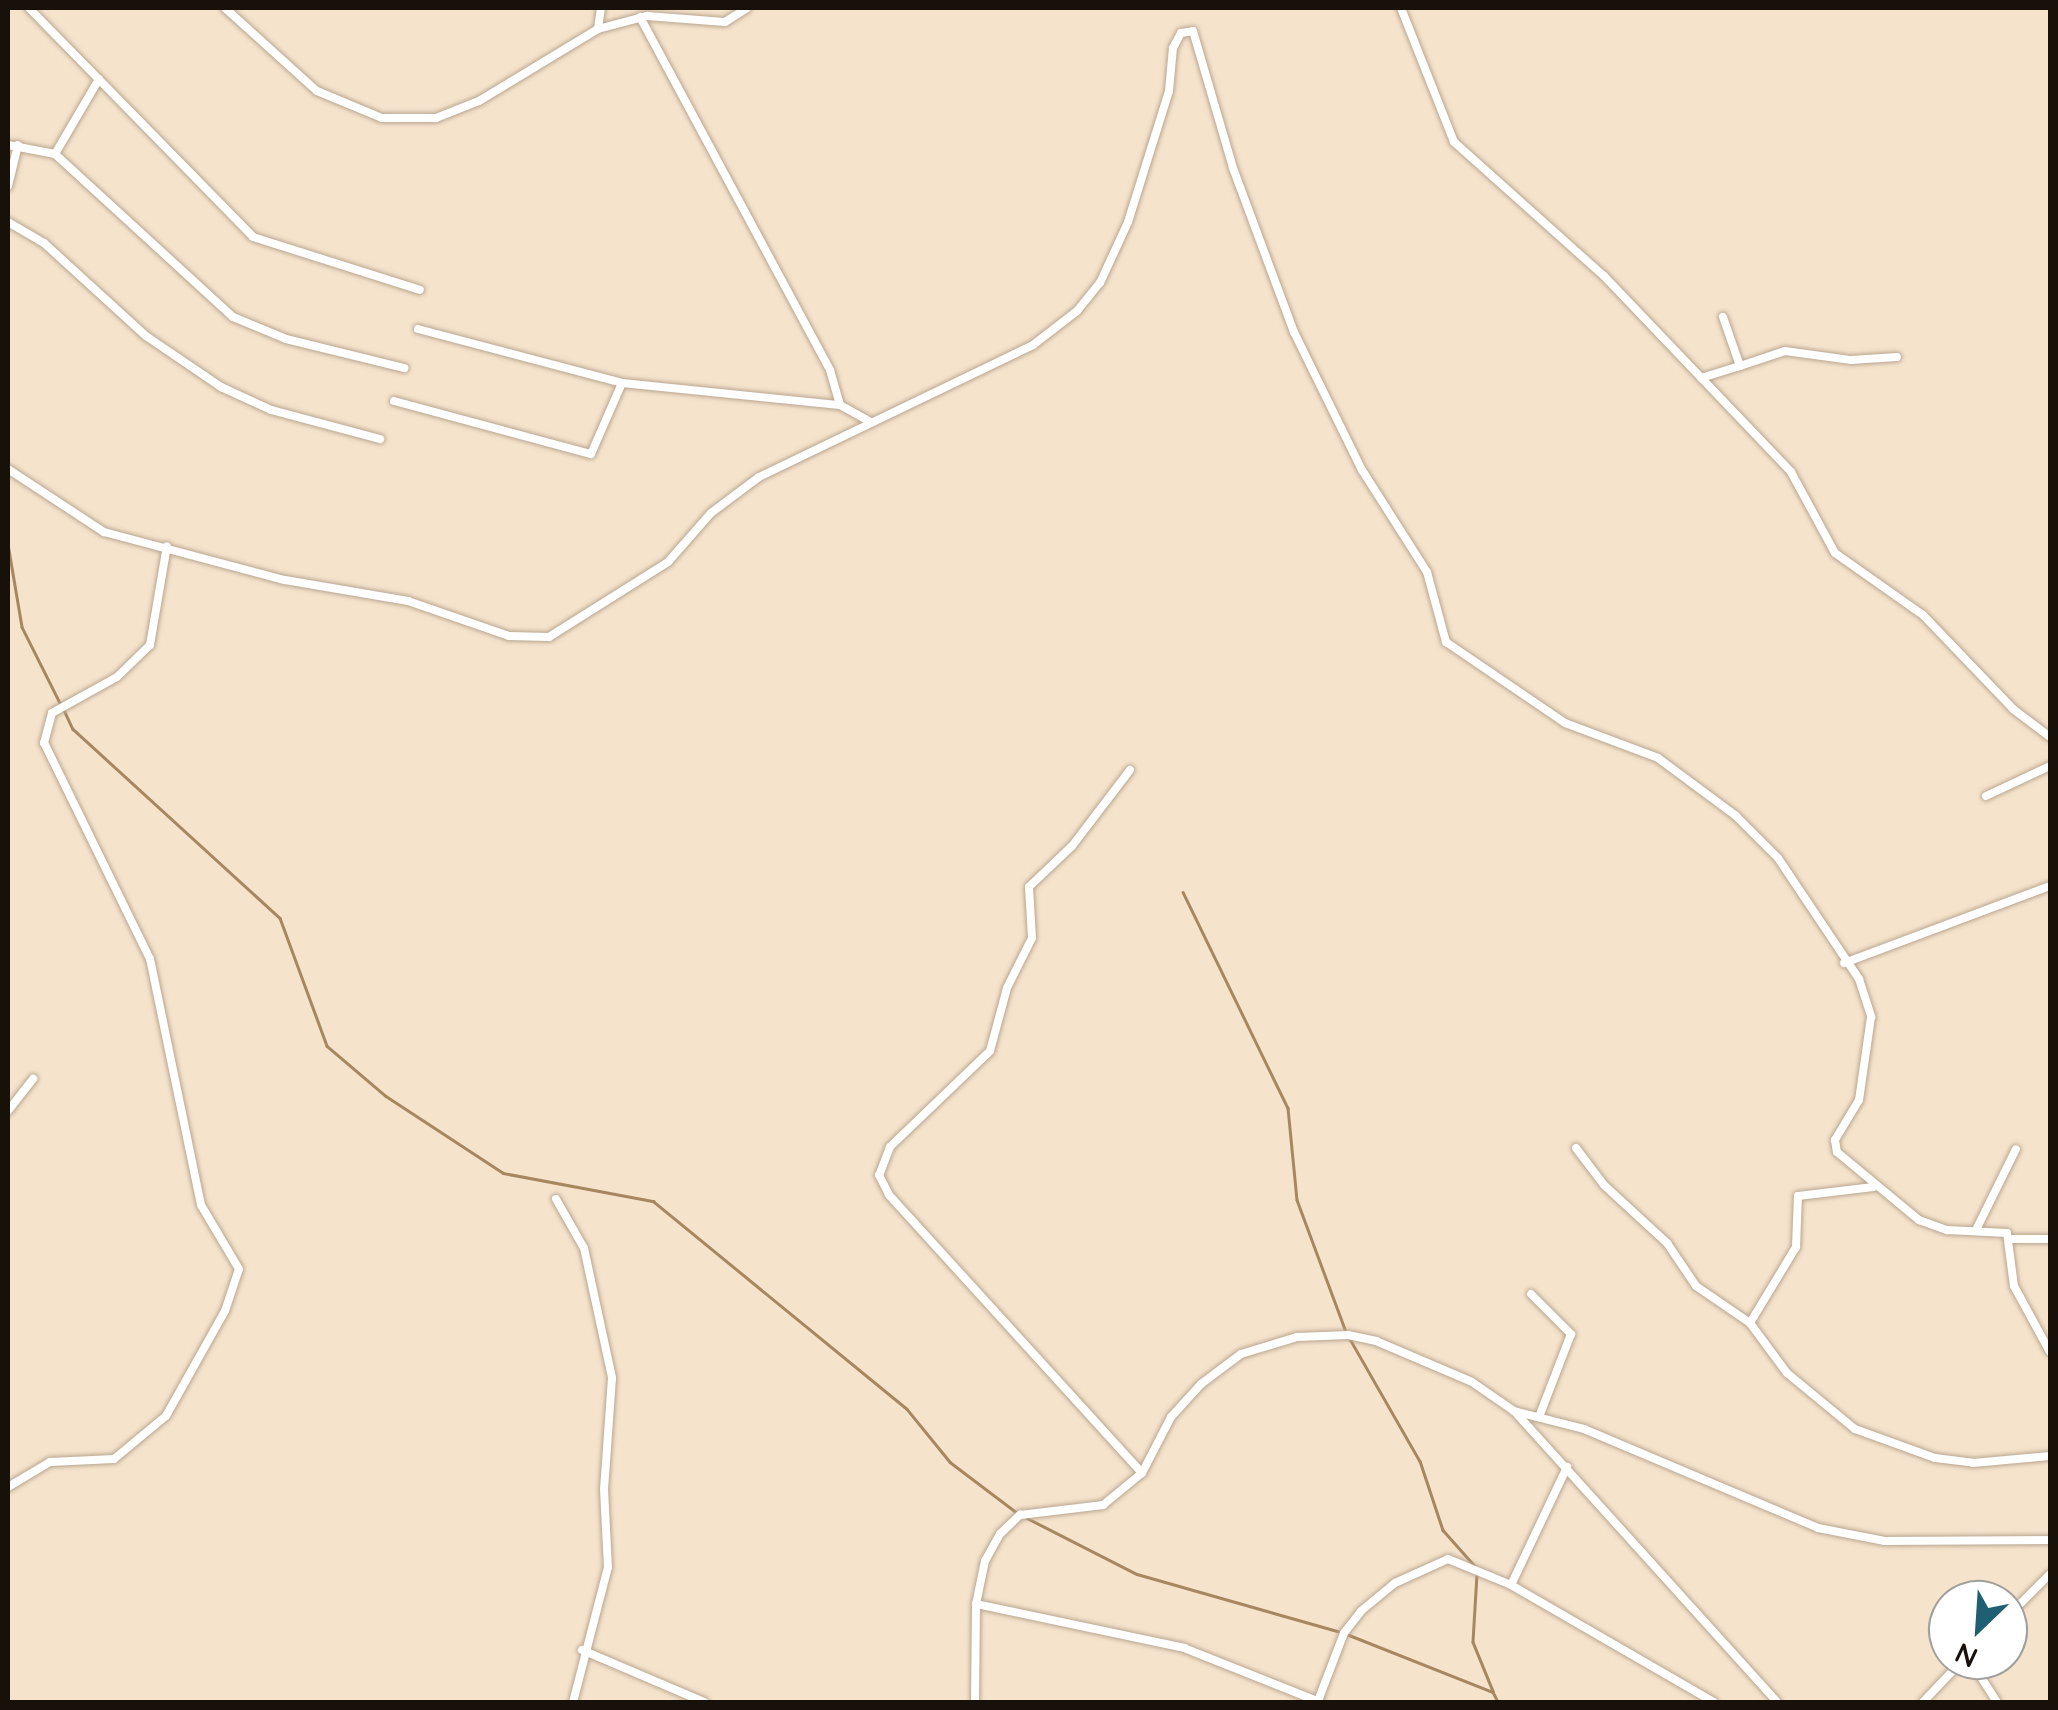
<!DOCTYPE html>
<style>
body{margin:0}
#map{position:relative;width:2058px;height:1710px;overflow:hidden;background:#f6e3cc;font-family:Quicksand,sans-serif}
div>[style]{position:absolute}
.stream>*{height:2.5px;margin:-1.25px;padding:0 1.25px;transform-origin:1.25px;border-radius:1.25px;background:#a7875f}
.roads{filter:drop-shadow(0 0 2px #b9a690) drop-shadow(0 0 2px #b9a690)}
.street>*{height:8px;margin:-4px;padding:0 4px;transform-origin:4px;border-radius:4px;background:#fff}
span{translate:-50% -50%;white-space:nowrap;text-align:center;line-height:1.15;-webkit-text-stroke:10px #fff;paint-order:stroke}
.frame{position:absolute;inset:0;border:10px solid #171109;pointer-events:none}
.north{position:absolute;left:1928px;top:1580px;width:100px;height:100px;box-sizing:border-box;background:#fff;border:2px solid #a2a09d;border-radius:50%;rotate:205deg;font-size:28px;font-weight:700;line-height:40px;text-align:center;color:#171109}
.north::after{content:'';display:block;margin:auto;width:35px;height:45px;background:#1e5f74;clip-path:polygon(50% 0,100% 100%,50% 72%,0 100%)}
</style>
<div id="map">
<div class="stream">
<div style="left:8px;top:544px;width:84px;rotate:80.4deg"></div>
<div style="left:22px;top:627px;width:85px;rotate:63.4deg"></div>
<div style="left:64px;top:710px;width:21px;rotate:65deg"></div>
<div style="left:73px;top:729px;width:280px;rotate:42.4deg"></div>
<div style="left:280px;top:918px;width:136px;rotate:69.8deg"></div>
<div style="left:327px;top:1046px;width:77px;rotate:40.3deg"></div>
<div style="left:386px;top:1096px;width:140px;rotate:33.3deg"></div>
<div style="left:503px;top:1173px;width:153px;rotate:10.6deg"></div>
<div style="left:653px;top:1201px;width:328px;rotate:39.3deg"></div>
<div style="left:907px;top:1409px;width:68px;rotate:50.9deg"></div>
<div style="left:950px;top:1462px;width:88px;rotate:37.1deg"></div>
<div style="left:1183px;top:892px;width:240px;rotate:64.1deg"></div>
<div style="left:1288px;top:1108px;width:92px;rotate:84.4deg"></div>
<div style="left:1297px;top:1200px;width:141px;rotate:69.6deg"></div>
<div style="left:1350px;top:1339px;width:141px;rotate:60.2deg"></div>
<div style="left:1420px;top:1461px;width:73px;rotate:71.6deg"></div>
<div style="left:1443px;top:1530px;width:48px;rotate:48.4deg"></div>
<div style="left:1027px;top:1518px;width:123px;rotate:27deg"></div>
<div style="left:1137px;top:1574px;width:215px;rotate:15.9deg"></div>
<div style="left:1344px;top:1633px;width:160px;rotate:21.6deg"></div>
<div style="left:1493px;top:1692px;width:11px;rotate:63deg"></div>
<div style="left:1477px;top:1574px;width:68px;rotate:93.4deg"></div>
<div style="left:1473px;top:1642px;width:53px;rotate:67.8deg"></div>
</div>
<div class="roads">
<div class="street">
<div style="left:29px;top:8px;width:320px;rotate:45.6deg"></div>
<div style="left:253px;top:237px;width:175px;rotate:17.6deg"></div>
<div style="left:225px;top:8px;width:124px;rotate:42.1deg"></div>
<div style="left:317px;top:91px;width:70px;rotate:22.6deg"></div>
<div style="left:382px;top:118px;width:54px"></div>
<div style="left:436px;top:118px;width:46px;rotate:-21.6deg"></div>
<div style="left:479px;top:101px;width:139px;rotate:-31.2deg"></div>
<div style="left:598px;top:29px;width:51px;rotate:-14.9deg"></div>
<div style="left:647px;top:16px;width:78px;rotate:4.4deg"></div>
<div style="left:725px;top:22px;width:26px;rotate:-32deg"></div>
<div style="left:1401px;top:8px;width:144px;rotate:68.4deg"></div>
<div style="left:1454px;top:142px;width:201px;rotate:41.8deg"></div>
<div style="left:1604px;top:276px;width:271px;rotate:46.3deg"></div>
<div style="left:1791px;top:472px;width:92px;rotate:61.5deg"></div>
<div style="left:1835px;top:553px;width:108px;rotate:35.2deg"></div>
<div style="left:1923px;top:615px;width:130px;rotate:46.2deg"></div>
<div style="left:2013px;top:709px;width:46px;rotate:37.1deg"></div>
<div style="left:640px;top:17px;width:401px;rotate:61.7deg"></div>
<div style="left:830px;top:370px;width:36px;rotate:74deg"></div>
<div style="left:598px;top:29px;width:21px;rotate:-82deg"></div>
<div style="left:8px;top:145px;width:48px;rotate:10.8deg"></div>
<div style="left:55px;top:154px;width:241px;rotate:42.5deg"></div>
<div style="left:233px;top:317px;width:57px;rotate:22.5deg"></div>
<div style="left:286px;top:339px;width:122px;rotate:13.8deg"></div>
<div style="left:55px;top:154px;width:87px;rotate:-59.6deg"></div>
<div style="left:8px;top:186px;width:42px;rotate:-76.3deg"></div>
<div style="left:8px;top:222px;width:42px;rotate:30.3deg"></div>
<div style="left:44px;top:243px;width:138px;rotate:42.4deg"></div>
<div style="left:146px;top:336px;width:91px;rotate:34.2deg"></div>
<div style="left:221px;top:387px;width:55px;rotate:24.7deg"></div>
<div style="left:271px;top:410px;width:113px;rotate:14.9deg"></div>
<div style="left:418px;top:329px;width:211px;rotate:14.8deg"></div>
<div style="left:622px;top:383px;width:219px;rotate:5.8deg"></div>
<div style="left:840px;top:405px;width:33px;rotate:29deg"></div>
<div style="left:1740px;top:366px;width:47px;rotate:-18.4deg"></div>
<div style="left:1785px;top:351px;width:67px;rotate:7.8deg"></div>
<div style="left:1851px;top:360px;width:46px;rotate:-3.7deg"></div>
<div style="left:1701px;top:378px;width:41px;rotate:-17.1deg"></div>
<div style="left:1740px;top:366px;width:52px;rotate:-109.1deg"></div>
<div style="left:394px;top:401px;width:204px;rotate:15.1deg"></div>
<div style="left:591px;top:454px;width:77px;rotate:-66.4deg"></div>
<div style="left:8px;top:469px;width:115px;rotate:33.3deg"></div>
<div style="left:104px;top:532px;width:187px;rotate:14.9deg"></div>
<div style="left:285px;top:580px;width:125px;rotate:9.7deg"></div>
<div style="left:408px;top:601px;width:107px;rotate:19.1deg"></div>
<div style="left:509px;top:636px;width:40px;rotate:1.4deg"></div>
<div style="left:549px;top:637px;width:141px;rotate:-32.2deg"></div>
<div style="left:668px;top:562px;width:65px;rotate:-48.7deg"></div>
<div style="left:711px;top:513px;width:60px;rotate:-36.9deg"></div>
<div style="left:759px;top:477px;width:304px;rotate:-25.7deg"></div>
<div style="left:1033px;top:345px;width:56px;rotate:-37.7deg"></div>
<div style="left:1077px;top:311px;width:36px;rotate:-51deg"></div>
<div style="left:1100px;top:283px;width:67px;rotate:-65.3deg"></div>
<div style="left:1128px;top:222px;width:137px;rotate:-72.6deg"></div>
<div style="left:1169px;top:91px;width:43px;rotate:-84.7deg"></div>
<div style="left:1173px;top:48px;width:17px;rotate:-62deg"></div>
<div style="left:1181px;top:33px;width:12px;rotate:-9deg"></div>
<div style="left:1193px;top:31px;width:143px;rotate:73.7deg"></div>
<div style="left:1233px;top:168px;width:175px;rotate:69.6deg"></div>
<div style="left:1294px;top:332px;width:154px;rotate:63.8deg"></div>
<div style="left:1362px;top:470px;width:121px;rotate:57.5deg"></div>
<div style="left:1427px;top:572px;width:73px;rotate:74.8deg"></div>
<div style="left:1446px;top:642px;width:144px;rotate:34.2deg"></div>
<div style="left:1565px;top:723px;width:99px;rotate:20.6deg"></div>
<div style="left:1658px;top:758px;width:97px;rotate:36.6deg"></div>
<div style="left:1736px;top:816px;width:59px;rotate:45deg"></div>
<div style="left:1778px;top:858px;width:146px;rotate:56.2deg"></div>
<div style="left:1859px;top:979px;width:40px;rotate:72deg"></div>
<div style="left:1871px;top:1017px;width:84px;rotate:98.2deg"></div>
<div style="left:1859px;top:1100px;width:47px;rotate:121deg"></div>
<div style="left:1835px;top:1140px;width:12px;rotate:81deg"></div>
<div style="left:1837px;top:1152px;width:107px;rotate:39.7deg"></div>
<div style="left:1919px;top:1220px;width:30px;rotate:20deg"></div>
<div style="left:1947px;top:1230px;width:60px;rotate:2.9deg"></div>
<div style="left:2007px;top:1233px;width:53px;rotate:82.5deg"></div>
<div style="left:2014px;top:1286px;width:75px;rotate:61.4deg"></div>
<div style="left:1130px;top:770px;width:96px;rotate:127.3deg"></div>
<div style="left:1072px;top:846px;width:59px;rotate:136.4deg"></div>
<div style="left:1029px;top:887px;width:51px;rotate:86.6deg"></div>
<div style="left:1032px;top:938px;width:56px;rotate:116.6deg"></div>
<div style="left:1007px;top:988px;width:65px;rotate:105.1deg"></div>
<div style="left:990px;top:1051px;width:139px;rotate:136.2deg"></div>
<div style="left:890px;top:1147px;width:30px;rotate:111deg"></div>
<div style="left:879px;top:1175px;width:22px;rotate:63deg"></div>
<div style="left:889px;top:1195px;width:376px;rotate:47.7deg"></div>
<div style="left:1986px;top:796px;width:71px;rotate:-25.1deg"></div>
<div style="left:1844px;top:963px;width:220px;rotate:-20.5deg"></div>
<div style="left:8px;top:1111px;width:41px;rotate:-52deg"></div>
<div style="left:1576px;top:1148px;width:46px;rotate:52.9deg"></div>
<div style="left:1604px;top:1185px;width:86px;rotate:42.6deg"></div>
<div style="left:1667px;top:1243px;width:52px;rotate:56deg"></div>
<div style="left:1696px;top:1286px;width:65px;rotate:34.4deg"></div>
<div style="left:1750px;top:1323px;width:62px;rotate:53.5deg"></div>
<div style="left:1787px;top:1373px;width:88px;rotate:39.5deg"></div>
<div style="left:1855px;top:1429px;width:85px;rotate:19.9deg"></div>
<div style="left:1935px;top:1458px;width:38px;rotate:7deg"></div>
<div style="left:1973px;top:1463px;width:77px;rotate:-5.2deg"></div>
<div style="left:556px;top:1199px;width:56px;rotate:60.3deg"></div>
<div style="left:584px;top:1248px;width:133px;rotate:77.8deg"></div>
<div style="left:612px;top:1378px;width:111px;rotate:94.1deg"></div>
<div style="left:604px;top:1489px;width:78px;rotate:87.1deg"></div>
<div style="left:608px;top:1567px;width:139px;rotate:104.5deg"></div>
<div style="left:1976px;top:1230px;width:90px;rotate:-63.7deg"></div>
<div style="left:2013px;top:1239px;width:37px"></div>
<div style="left:1531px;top:1294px;width:57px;rotate:45deg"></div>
<div style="left:1571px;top:1334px;width:89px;rotate:111.1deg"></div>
<div style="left:1750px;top:1323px;width:89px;rotate:-58.8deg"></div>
<div style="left:1796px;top:1247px;width:51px;rotate:-87.8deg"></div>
<div style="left:1798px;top:1196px;width:76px;rotate:-6.8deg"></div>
<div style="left:1516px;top:1413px;width:389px;rotate:47.9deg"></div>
<div style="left:8px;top:1487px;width:49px;rotate:-30.8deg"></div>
<div style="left:50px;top:1462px;width:64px;rotate:-2.7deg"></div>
<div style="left:114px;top:1459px;width:67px;rotate:-39.6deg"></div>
<div style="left:166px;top:1416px;width:120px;rotate:-60.7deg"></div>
<div style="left:225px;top:1311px;width:44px;rotate:-71.6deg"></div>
<div style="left:239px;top:1269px;width:74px;rotate:-120.7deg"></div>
<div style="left:201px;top:1205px;width:251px;rotate:-101.7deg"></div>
<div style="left:150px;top:959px;width:241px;rotate:-116.1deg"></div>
<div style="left:44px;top:743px;width:31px;rotate:-75deg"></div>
<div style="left:52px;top:713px;width:74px;rotate:-29deg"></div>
<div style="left:117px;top:677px;width:46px;rotate:-44.1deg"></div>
<div style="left:150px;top:645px;width:100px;rotate:-80.3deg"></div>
<div style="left:1511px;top:1585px;width:131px;rotate:-64.6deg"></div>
<div style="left:976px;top:1604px;width:213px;rotate:11.9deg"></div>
<div style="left:1184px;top:1648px;width:146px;rotate:21.7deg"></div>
<div style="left:2008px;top:1616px;width:59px;rotate:-45deg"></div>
<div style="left:582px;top:1650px;width:133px;rotate:23.1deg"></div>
<div style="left:1970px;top:1660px;width:50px;rotate:57.3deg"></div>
<div style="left:1318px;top:1701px;width:73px;rotate:-69.1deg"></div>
<div style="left:1344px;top:1633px;width:28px;rotate:-52deg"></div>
<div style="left:1361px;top:1611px;width:44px;rotate:-39.5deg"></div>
<div style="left:1395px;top:1583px;width:58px;rotate:-24.4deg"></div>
<div style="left:1448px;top:1559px;width:68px;rotate:22.4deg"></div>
<div style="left:1511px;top:1585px;width:234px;rotate:30deg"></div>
<div style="left:975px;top:1702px;width:98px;rotate:-89.4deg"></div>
<div style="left:976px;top:1604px;width:44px;rotate:-78.2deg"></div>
<div style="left:985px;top:1561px;width:31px;rotate:-61deg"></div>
<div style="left:1000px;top:1534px;width:28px;rotate:-44deg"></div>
<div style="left:1020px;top:1515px;width:84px;rotate:-6.9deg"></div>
<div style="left:1103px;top:1505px;width:50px;rotate:-39.4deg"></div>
<div style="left:1142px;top:1473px;width:63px;rotate:-62.6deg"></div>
<div style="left:1171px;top:1417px;width:45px;rotate:-47.7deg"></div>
<div style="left:1201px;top:1384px;width:50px;rotate:-36.9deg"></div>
<div style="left:1241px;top:1354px;width:59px;rotate:-16.9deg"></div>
<div style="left:1297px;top:1337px;width:51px;rotate:-2.2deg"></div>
<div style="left:1348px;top:1335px;width:29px;rotate:12deg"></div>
<div style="left:1376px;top:1341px;width:104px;rotate:23.1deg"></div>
<div style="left:1472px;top:1382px;width:51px;rotate:34.6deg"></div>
<div style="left:1514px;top:1411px;width:72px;rotate:14.4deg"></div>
<div style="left:1584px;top:1429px;width:254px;rotate:22.9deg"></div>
<div style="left:1818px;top:1528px;width:68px;rotate:11deg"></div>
<div style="left:1885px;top:1541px;width:165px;rotate:-0.3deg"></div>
<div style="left:1923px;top:1702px;width:58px;rotate:-46.4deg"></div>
</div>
</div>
<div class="frame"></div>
<div class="north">N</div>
</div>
